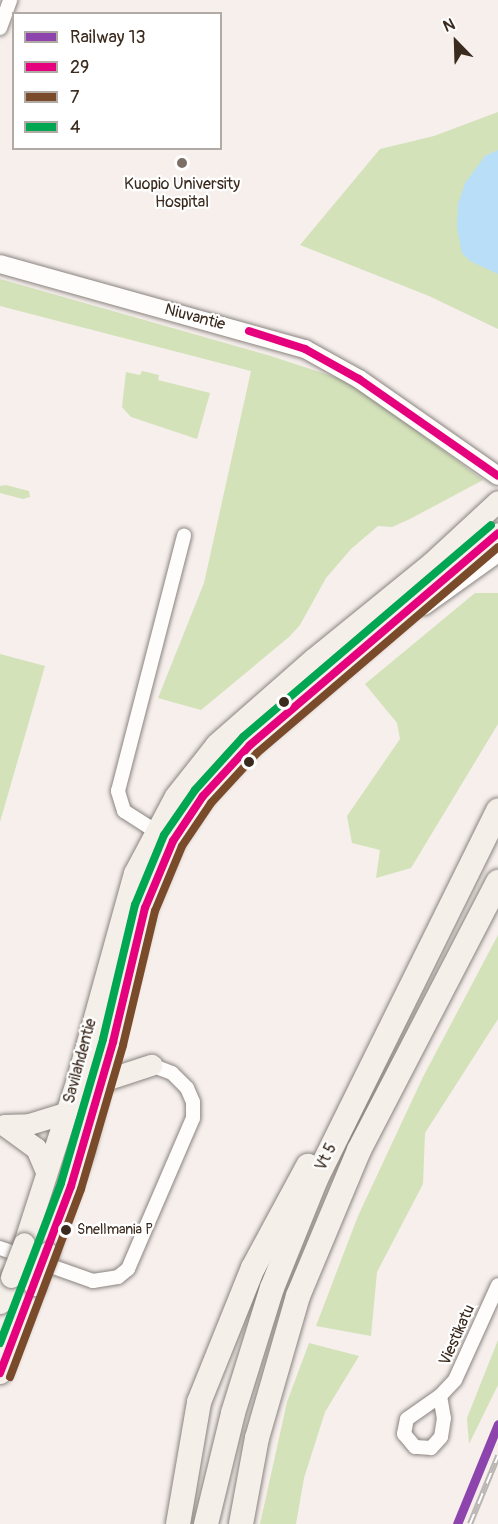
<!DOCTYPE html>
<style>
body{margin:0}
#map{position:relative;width:498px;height:1524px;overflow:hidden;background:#f6efec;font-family:Pangolin,sans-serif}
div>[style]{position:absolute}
.green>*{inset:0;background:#d3e2b9}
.water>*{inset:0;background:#b8def8}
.roads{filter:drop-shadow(0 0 2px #8a8480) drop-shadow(0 0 2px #8a8480)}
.street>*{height:14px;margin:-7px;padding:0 7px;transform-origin:7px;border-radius:7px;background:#fefdfc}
.secondary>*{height:18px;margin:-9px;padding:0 9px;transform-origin:9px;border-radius:9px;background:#fefdfc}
.primary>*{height:21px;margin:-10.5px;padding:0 10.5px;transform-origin:10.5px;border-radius:10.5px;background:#f4efe9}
.highway>*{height:24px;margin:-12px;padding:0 12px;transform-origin:12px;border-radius:12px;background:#f4efe9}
.rail>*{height:6px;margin-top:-3px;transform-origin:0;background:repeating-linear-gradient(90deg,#fff 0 11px,#b8b5b3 0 22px);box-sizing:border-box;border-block:2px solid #b8b5b3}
.bridges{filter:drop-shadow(0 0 2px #8a8480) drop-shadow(0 0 2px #8a8480)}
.primary-bridge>*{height:21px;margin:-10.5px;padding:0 10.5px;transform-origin:10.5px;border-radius:10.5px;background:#f4efe9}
.bus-1>*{height:8px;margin:-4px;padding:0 4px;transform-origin:4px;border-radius:4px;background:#e5007d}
.bus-2>*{height:8px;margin:-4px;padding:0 4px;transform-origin:4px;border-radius:4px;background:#7a4b2a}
.bus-3>*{height:8px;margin:-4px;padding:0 4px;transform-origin:4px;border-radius:4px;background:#00a651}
.rail-1>*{height:9px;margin:-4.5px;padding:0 4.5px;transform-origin:4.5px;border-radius:4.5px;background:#8e44ad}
.dots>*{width:16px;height:16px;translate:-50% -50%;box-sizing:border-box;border:3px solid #fff;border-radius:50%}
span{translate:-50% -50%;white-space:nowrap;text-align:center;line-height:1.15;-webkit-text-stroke:4.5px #fff;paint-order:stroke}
.bus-label{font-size:14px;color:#3b2a1e}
.left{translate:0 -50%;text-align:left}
.poi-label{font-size:16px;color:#3b2a1e}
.street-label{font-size:16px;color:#3b2a1e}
.legend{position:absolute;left:12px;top:12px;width:210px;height:138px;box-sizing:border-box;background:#fff;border:2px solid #b1aaa5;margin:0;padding:8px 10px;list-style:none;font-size:18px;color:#3b2a1e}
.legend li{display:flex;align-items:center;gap:12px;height:30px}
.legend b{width:30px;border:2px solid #b1aaa5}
.north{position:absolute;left:426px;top:12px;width:60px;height:60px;-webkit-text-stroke:4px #fff;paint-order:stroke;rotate:337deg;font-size:16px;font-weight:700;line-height:24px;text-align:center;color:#3b2a1e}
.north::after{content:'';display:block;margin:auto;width:21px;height:27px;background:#3b2a1e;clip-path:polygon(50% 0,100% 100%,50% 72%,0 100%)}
</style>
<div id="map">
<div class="green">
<div style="clip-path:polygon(498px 112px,498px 329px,429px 296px,300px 245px,380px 149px,434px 136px)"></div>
<div style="clip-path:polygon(0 279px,271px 356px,353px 383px,483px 480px,410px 519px,392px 527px,378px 526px,351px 549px,326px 578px,300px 625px,289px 637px,201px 710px,158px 698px,204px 583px,251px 371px,0 306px)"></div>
<div style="clip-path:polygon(142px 371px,159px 375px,158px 380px,210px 393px,197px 439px,131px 417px,122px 407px,126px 372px,140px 375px)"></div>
<div style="clip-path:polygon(6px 485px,29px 491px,30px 497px,23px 499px,0 493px,0 486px)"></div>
<div style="clip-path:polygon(475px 593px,498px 593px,498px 724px,411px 868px,376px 878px,380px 850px,352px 843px,347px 816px,400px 739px,397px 723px,365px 684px)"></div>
<div style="clip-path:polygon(0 654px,45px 666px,0 822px)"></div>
<div style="clip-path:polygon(498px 935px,498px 1019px,425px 1133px,423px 1184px,377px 1272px,371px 1336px,316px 1326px,358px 1216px,423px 1077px)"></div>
<div style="clip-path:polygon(498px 1340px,498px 1385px,469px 1444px,467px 1418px)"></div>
<div style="clip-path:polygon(309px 1343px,359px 1356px,325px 1412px,304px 1478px,296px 1524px,260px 1524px,287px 1402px)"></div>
</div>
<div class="water">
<div style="clip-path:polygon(498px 150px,498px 274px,470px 261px,462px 253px,457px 228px,458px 204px,465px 183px,485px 156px)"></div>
</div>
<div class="roads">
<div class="street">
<div style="left:0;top:28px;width:30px;rotate:-70deg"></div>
<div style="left:163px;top:836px;width:46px;rotate:-147.3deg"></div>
<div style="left:124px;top:811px;width:21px;rotate:-107deg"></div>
<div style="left:118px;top:791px;width:264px;rotate:-75.5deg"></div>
<div style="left:0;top:1248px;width:99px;rotate:19.5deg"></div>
<div style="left:93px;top:1281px;width:25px;rotate:-9deg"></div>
<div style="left:118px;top:1277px;width:13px;rotate:-39deg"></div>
<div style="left:128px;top:1269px;width:164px;rotate:-66.7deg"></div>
<div style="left:193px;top:1118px;width:16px;rotate:-90deg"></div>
<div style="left:193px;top:1102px;width:15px;rotate:-113deg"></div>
<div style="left:187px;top:1088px;width:21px;rotate:-135deg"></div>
<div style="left:172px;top:1073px;width:22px;rotate:-159deg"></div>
<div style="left:440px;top:1396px;width:22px;rotate:80deg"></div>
<div style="left:444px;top:1418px;width:19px;rotate:99deg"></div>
<div style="left:441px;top:1437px;width:15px;rotate:132deg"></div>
<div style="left:431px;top:1448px;width:16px;rotate:-176deg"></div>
<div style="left:415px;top:1447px;width:17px;rotate:-130deg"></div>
<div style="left:404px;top:1434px;width:15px;rotate:-79deg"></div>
<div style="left:407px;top:1419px;width:40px;rotate:-34.9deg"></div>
<div style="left:440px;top:1396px;width:22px;rotate:-47deg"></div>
<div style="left:455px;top:1380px;width:104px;rotate:-65.6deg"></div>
</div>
<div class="secondary">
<div style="left:0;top:264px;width:317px;rotate:15.6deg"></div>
<div style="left:305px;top:349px;width:62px;rotate:29.1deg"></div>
<div style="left:359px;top:379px;width:169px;rotate:34.9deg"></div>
<div style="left:424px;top:606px;width:91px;rotate:-35.6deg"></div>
</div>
<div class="primary">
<div style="left:102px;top:1081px;width:52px;rotate:-18.1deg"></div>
<div style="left:4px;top:1125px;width:39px;rotate:36deg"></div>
<div style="left:36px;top:1148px;width:25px;rotate:67deg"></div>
<div style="left:4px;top:1125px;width:25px;rotate:-2deg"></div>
<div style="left:29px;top:1124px;width:39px;rotate:-17deg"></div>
<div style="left:24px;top:1243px;width:169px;rotate:-72.1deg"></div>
<div style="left:76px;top:1082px;width:217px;rotate:-74.5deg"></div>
<div style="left:134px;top:873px;width:87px;rotate:-62deg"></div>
<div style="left:175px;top:796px;width:66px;rotate:-51.7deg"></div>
<div style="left:216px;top:744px;width:130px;rotate:-41.3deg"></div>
<div style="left:314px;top:658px;width:151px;rotate:-39.1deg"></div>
<div style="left:431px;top:563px;width:91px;rotate:-42.8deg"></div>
<div style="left:47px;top:1252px;width:108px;rotate:-70.6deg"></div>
<div style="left:83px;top:1150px;width:250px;rotate:-75.6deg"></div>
<div style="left:145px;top:908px;width:73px;rotate:-67.3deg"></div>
<div style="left:173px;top:841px;width:54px;rotate:-56.3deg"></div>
<div style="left:203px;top:796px;width:69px;rotate:-47.3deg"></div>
<div style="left:250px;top:745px;width:326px;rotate:-40.5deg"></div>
<div style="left:0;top:1303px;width:28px;rotate:-67deg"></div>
<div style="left:0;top:1373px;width:94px;rotate:-68.9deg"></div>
</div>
<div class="highway">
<div style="left:178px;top:1524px;width:124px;rotate:-80.2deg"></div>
<div style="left:199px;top:1402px;width:144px;rotate:-68.1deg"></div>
<div style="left:253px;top:1268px;width:116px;rotate:-61.7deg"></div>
<div style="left:206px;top:1524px;width:114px;rotate:-76.3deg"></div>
<div style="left:233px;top:1413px;width:131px;rotate:-72.7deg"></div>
<div style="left:272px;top:1288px;width:118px;rotate:-68deg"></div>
<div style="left:316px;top:1179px;width:411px;rotate:-63.7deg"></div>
<div style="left:241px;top:1524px;width:87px;rotate:-79.5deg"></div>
<div style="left:257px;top:1438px;width:148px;rotate:-73.9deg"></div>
<div style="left:298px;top:1296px;width:158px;rotate:-67.3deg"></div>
<div style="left:359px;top:1150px;width:302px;rotate:-62.6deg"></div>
</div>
</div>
<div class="rail">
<div style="left:470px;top:1524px;width:74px;rotate:-67.6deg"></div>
</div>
<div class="bridges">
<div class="primary-bridge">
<div style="left:11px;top:1277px;width:36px;rotate:-69deg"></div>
<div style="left:34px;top:1285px;width:35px;rotate:-68deg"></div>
</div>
</div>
<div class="bus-1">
<div style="left:249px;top:331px;width:59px;rotate:17.8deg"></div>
<div style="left:305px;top:349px;width:62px;rotate:29.1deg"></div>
<div style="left:359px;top:379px;width:169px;rotate:34.9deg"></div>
<div style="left:0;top:1373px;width:200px;rotate:-69.2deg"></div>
<div style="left:71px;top:1186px;width:150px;rotate:-73.7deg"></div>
<div style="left:113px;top:1042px;width:138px;rotate:-76.6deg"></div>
<div style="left:145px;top:908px;width:73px;rotate:-67.3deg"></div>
<div style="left:173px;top:841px;width:54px;rotate:-56.3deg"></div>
<div style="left:203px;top:796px;width:69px;rotate:-47.3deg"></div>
<div style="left:250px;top:745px;width:326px;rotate:-40.5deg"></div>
</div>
<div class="bus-2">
<div style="left:10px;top:1377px;width:201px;rotate:-69.3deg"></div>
<div style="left:81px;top:1189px;width:150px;rotate:-73.7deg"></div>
<div style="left:123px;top:1045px;width:138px;rotate:-76.6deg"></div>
<div style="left:155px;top:911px;width:70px;rotate:-67.4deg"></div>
<div style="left:182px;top:846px;width:52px;rotate:-56deg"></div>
<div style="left:211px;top:803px;width:68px;rotate:-47.4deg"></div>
<div style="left:257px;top:753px;width:317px;rotate:-40.5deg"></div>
</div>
<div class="bus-3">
<div style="left:0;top:1343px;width:171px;rotate:-69.1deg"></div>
<div style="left:61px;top:1183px;width:150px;rotate:-73.7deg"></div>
<div style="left:103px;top:1039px;width:138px;rotate:-76.6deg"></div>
<div style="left:135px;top:905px;width:76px;rotate:-67.5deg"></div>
<div style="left:164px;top:835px;width:55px;rotate:-55.4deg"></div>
<div style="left:195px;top:790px;width:72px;rotate:-47.8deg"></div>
<div style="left:243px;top:737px;width:326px;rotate:-40.5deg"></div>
</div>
<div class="rail-1">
<div style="left:457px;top:1524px;width:108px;rotate:-67.7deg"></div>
</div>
<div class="dots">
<div style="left:182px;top:163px;background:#7c6f66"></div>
<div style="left:284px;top:702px;background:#3b2a1e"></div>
<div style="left:249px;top:762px;background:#3b2a1e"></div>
<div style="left:66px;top:1230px;background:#3b2a1e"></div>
</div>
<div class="bus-label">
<span class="left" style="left:77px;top:1230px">Snellmania P</span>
</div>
<div class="poi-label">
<span style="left:182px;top:193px">Kuopio University<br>Hospital</span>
</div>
<div class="street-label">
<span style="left:195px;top:317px;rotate:15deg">Niuvantie</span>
<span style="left:80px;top:1061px;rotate:-75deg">Savilahdentie</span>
<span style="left:326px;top:1157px;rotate:-64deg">Vt 5</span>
<span style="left:457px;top:1335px;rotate:-66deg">Viestikatu</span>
</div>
<ul class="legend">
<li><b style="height:8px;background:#8e44ad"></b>Railway 13</li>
<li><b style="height:8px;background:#e5007d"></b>29</li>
<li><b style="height:8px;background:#7a4b2a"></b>7</li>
<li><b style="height:8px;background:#00a651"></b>4</li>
</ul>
<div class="north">N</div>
</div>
